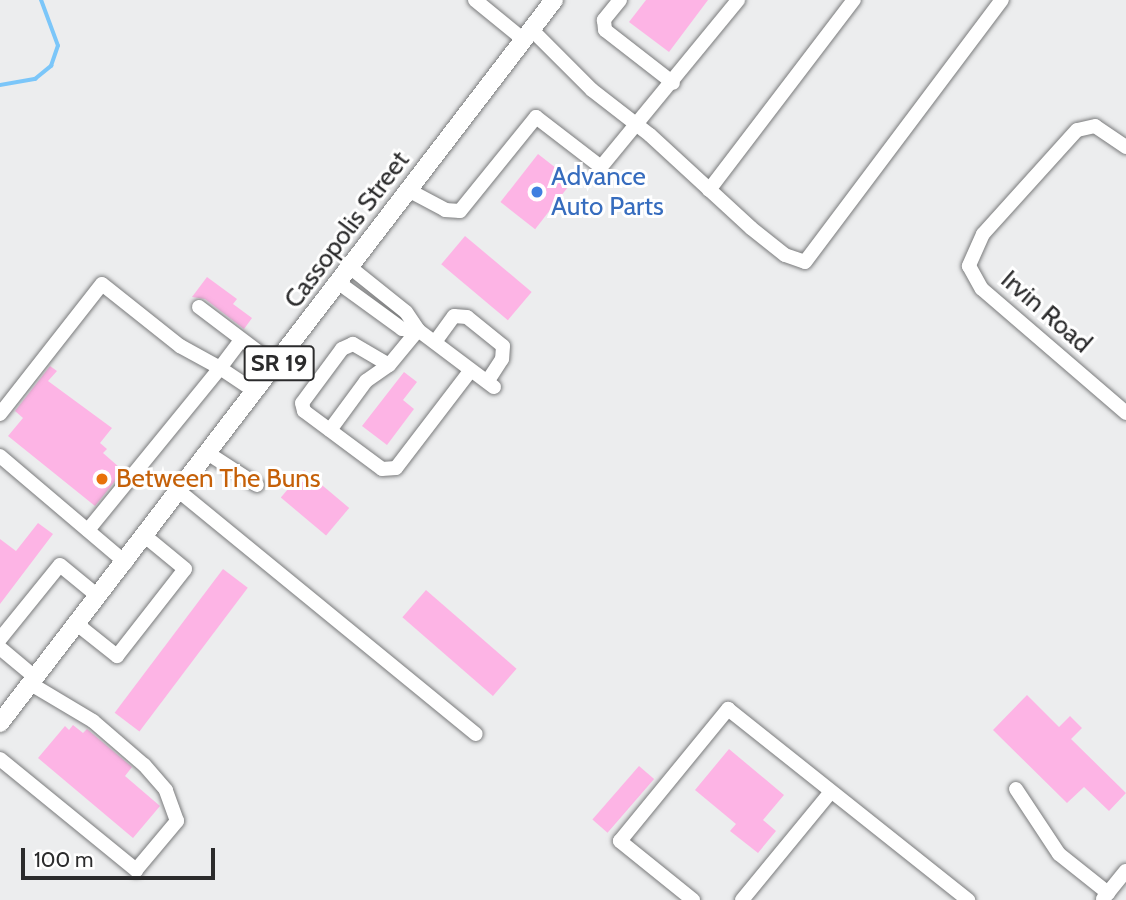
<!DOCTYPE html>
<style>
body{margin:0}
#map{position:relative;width:1126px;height:900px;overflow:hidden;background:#ecedee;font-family:Cabin,sans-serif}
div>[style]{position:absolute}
.stream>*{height:3.5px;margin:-1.75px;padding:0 1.75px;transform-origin:1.75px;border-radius:1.75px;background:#7bc6f9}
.building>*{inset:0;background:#fdb4e5;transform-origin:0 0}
.roads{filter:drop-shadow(0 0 2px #7a7b7c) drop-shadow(0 0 2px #7a7b7c)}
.minor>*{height:14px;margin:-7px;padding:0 7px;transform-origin:7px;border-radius:7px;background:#fff}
.major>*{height:18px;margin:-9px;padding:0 9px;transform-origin:9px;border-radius:9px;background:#fff}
.dots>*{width:19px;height:19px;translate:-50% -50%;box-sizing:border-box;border:4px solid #fff;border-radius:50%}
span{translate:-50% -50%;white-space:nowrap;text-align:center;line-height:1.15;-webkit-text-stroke:6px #fff;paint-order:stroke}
.shield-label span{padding:2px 5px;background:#fff;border:2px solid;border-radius:5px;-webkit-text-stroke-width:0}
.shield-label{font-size:24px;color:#2b2b2c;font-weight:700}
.shop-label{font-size:26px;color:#366cbe}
.left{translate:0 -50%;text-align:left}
.street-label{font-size:26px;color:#2b2b2c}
.food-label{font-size:26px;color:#c56008}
.scale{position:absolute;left:21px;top:848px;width:194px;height:32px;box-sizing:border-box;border:4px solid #2b2b2c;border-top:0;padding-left:9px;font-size:21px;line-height:24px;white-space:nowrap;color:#2b2b2c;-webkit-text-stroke:5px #fff;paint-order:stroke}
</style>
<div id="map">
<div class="stream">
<div style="left:0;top:85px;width:36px;rotate:-10deg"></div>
<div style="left:35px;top:79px;width:21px;rotate:-39deg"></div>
<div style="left:51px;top:66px;width:21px;rotate:-71deg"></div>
<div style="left:58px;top:46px;width:49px;rotate:-110.3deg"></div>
</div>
<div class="building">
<div style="clip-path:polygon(646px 0,708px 0,669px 52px,629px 22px)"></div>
<div style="left:538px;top:154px;width:44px;height:61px;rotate:38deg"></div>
<div style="left:465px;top:236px;width:87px;height:37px;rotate:40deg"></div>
<div style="clip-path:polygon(207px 277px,237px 299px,233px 304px,252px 318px,244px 329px,205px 299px,192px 297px)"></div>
<div style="clip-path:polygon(50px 366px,57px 371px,48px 381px,112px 428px,100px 443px,107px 449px,103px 453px,119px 467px,116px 471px,120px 475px,95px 506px,8px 436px,23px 418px,15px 411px)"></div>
<div style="clip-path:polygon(404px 372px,417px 382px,403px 400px,414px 409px,387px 445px,362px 426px)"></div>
<div style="left:304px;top:470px;width:59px;height:36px;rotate:40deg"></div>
<div style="clip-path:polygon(38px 523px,53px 534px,0 604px,0 539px,16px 551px)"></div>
<div style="left:223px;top:569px;width:31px;height:180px;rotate:37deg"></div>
<div style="left:426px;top:590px;width:120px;height:36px;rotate:41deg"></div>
<div style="clip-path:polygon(1027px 695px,1059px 727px,1070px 716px,1082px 728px,1071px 739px,1126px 793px,1109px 811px,1084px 787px,1067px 803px,993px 730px)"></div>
<div style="clip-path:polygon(73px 725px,83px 733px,87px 729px,132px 767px,125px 776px,160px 806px,133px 838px,38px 758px,65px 726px,69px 730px)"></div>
<div style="clip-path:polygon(729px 749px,784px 795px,763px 820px,776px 831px,758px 853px,730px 831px,736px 824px,695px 790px)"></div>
<div style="left:639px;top:766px;width:20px;height:71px;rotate:41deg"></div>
</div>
<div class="roads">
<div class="minor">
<div style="left:475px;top:0;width:63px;rotate:39.2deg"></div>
<div style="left:620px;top:0;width:26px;rotate:129deg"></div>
<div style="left:604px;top:20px;width:10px;rotate:84deg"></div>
<div style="left:605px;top:30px;width:86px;rotate:37.9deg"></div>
<div style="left:532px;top:30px;width:85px;rotate:45deg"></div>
<div style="left:592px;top:90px;width:73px;rotate:37.8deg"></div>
<div style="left:650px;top:135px;width:137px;rotate:42.6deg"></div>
<div style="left:751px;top:228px;width:43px;rotate:38.5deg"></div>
<div style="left:785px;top:255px;width:21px;rotate:19deg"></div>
<div style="left:805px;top:262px;width:328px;rotate:-53.1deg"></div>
<div style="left:1126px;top:147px;width:37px;rotate:-146deg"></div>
<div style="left:1095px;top:126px;width:18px;rotate:167deg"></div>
<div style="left:1077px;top:130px;width:140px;rotate:132.1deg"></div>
<div style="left:983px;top:234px;width:35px;rotate:114deg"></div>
<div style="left:969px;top:266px;width:26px;rotate:61deg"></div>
<div style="left:982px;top:289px;width:190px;rotate:40.7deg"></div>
<div style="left:709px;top:190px;width:239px;rotate:-52.7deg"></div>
<div style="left:410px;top:191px;width:40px;rotate:28deg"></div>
<div style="left:445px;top:210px;width:15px;rotate:4deg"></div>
<div style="left:460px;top:211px;width:121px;rotate:-51deg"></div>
<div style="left:536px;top:117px;width:82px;rotate:37.6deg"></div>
<div style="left:601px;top:167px;width:216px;rotate:-50.6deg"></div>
<div style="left:351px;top:268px;width:70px;rotate:38.7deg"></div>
<div style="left:406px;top:312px;width:22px;rotate:56deg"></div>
<div style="left:418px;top:330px;width:95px;rotate:36.9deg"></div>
<div style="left:339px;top:283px;width:78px;rotate:36.1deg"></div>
<div style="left:402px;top:329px;width:16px;rotate:4deg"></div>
<div style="left:199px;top:307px;width:98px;rotate:37.1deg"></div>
<div style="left:418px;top:330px;width:45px;rotate:129.6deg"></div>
<div style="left:389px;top:365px;width:42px;rotate:-149.7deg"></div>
<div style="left:353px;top:344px;width:12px;rotate:156deg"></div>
<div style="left:342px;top:349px;width:67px;rotate:126.5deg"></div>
<div style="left:302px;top:403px;width:8px;rotate:76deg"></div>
<div style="left:304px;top:411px;width:97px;rotate:36.6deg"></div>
<div style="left:382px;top:469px;width:14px;rotate:-4deg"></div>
<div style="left:396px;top:468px;width:123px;rotate:-52.6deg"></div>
<div style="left:435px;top:342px;width:32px;rotate:-54deg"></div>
<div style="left:454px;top:316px;width:13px;rotate:4deg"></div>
<div style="left:467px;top:317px;width:46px;rotate:38.9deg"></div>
<div style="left:503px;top:346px;width:13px;rotate:94deg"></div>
<div style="left:502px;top:359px;width:27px;rotate:123deg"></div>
<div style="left:0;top:414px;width:165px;rotate:-51.9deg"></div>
<div style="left:102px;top:284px;width:100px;rotate:38.5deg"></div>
<div style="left:180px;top:346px;width:46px;rotate:28.8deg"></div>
<div style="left:220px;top:368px;width:35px;rotate:-53deg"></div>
<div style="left:330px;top:430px;width:61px;rotate:-53.7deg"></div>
<div style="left:366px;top:381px;width:28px;rotate:-35deg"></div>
<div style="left:209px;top:454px;width:57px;rotate:32.9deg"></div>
<div style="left:0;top:456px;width:165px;rotate:40.3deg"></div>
<div style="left:180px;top:492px;width:382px;rotate:39.3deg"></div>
<div style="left:88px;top:530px;width:209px;rotate:-50.8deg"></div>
<div style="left:220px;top:368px;width:43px;rotate:33.7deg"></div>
<div style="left:78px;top:625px;width:50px;rotate:38.5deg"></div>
<div style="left:117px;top:656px;width:110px;rotate:-52deg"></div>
<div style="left:185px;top:569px;width:50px;rotate:-140.6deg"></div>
<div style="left:0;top:639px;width:95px;rotate:-51deg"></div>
<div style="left:60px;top:565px;width:50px;rotate:39.4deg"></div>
<div style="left:0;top:648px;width:47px;rotate:39.8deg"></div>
<div style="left:0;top:759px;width:176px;rotate:39.2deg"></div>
<div style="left:136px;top:870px;width:64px;rotate:-50.1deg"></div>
<div style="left:177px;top:821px;width:33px;rotate:-110deg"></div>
<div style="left:166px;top:790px;width:33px;rotate:-131deg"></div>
<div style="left:144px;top:765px;width:67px;rotate:-139.2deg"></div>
<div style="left:93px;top:721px;width:72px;rotate:-149.2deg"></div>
<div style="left:1016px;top:789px;width:78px;rotate:56.5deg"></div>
<div style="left:1059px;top:854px;width:63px;rotate:38.5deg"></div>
<div style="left:1103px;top:899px;width:36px;rotate:-51deg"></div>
<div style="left:693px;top:900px;width:94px;rotate:-141.1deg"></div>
<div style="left:620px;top:841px;width:171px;rotate:-50.7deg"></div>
<div style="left:728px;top:709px;width:307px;rotate:38.5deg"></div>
<div style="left:742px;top:900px;width:139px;rotate:-50.6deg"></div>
</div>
<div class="major">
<div style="left:0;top:723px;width:911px;rotate:-52.54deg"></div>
</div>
</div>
<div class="dots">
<div style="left:537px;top:192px;background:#3f7fe0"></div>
<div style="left:102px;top:479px;background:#e8710a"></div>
</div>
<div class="shield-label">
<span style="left:279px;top:363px">SR 19</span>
</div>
<div class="shop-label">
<span class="left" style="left:551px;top:192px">Advance<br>Auto Parts</span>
</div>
<div class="street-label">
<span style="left:347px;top:230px;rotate:-53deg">Cassopolis Street</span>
<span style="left:1046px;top:312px;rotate:41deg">Irvin Road</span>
</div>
<div class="food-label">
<span class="left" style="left:116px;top:479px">Between The Buns</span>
</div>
<div class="scale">100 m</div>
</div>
